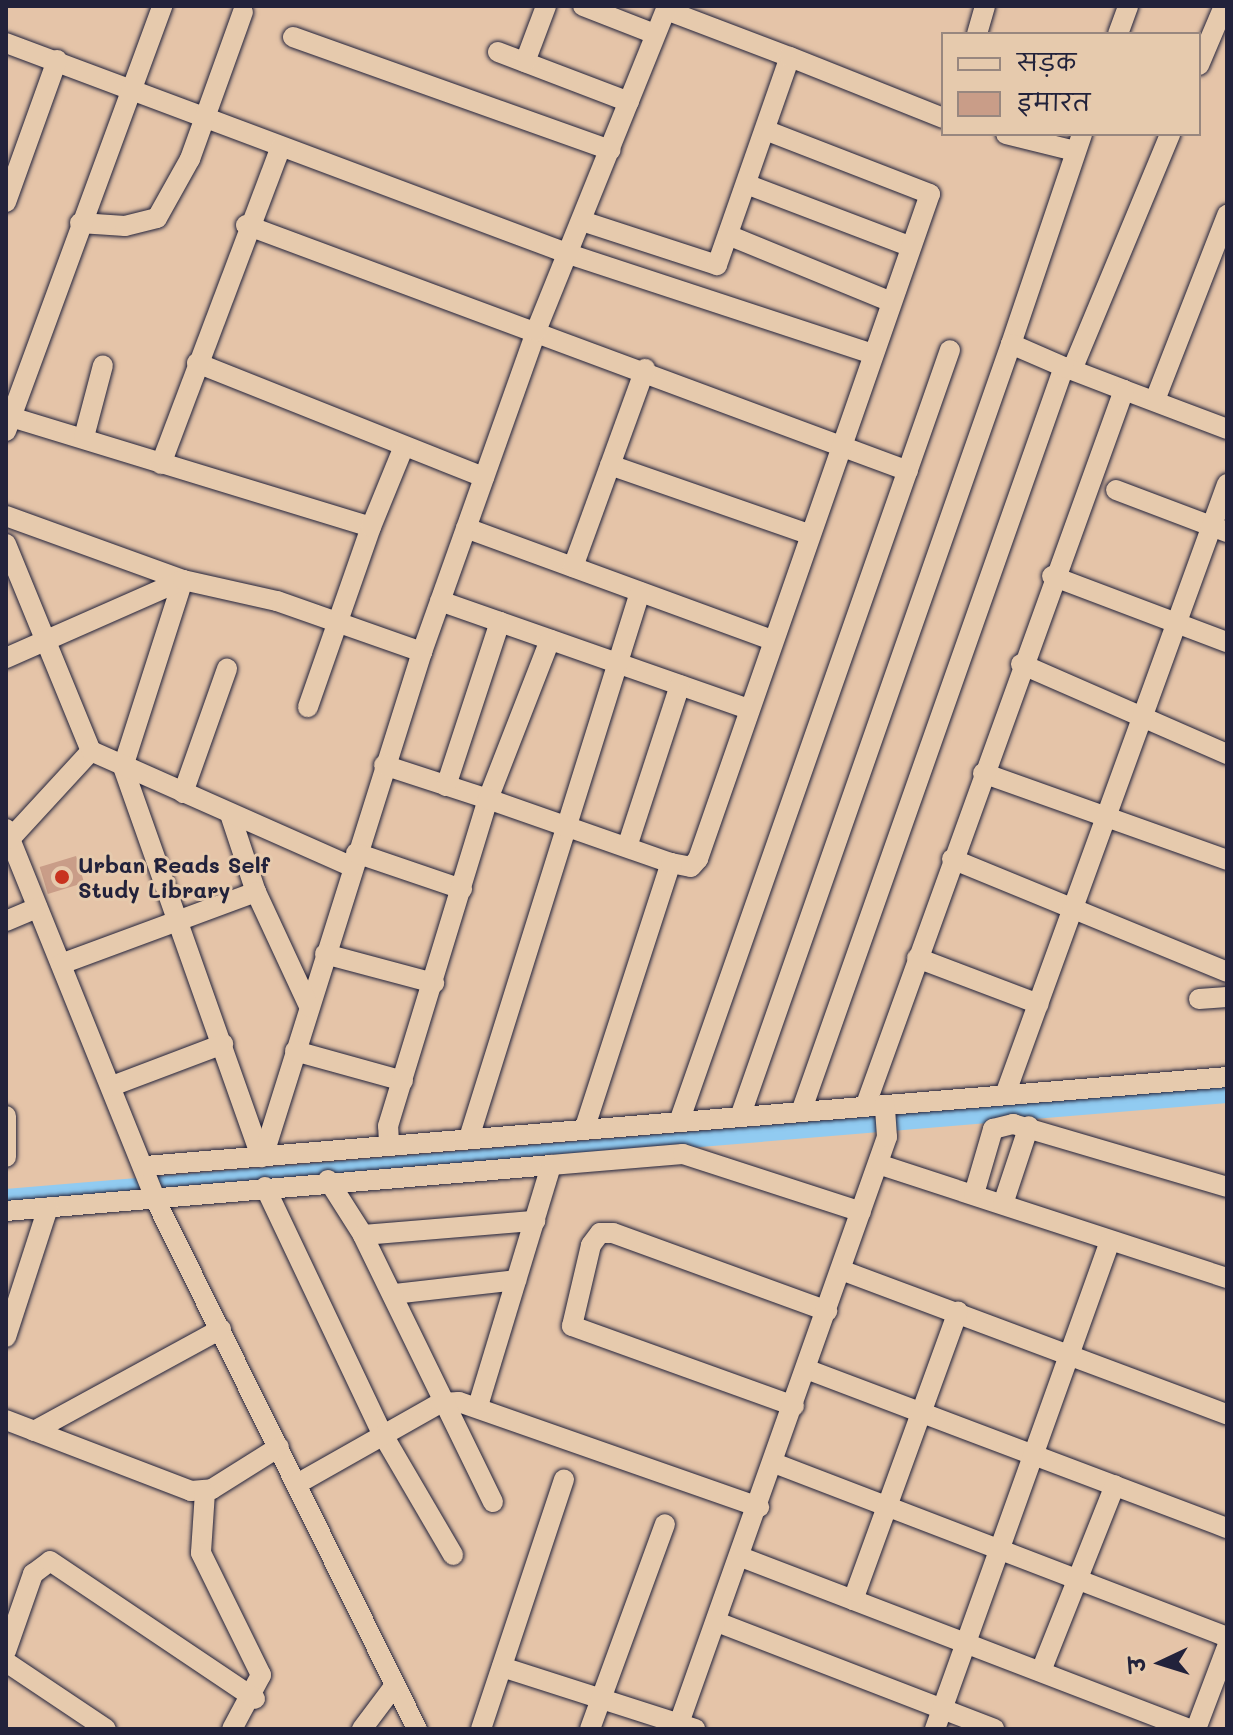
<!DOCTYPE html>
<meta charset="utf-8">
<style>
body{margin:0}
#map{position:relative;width:1233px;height:1735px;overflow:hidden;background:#e5c4a8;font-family:Mali,"Playpen Sans Deva",sans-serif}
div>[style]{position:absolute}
.canal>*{height:16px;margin:-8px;padding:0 8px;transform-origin:8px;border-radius:8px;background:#91cbf1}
.building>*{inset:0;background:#c99d88;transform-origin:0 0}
.roads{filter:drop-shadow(0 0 2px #22223b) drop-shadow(0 0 2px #22223b)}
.minor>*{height:20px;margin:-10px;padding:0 10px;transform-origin:10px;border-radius:10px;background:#e6caad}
.dots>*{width:22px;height:22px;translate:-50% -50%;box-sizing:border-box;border:4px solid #e6caad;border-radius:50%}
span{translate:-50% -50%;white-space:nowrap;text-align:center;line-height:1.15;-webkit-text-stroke:6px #e6caad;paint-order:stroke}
.poi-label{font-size:22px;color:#22223b;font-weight:700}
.left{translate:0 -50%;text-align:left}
.frame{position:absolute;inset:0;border:8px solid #22223b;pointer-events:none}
.legend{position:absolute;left:941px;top:32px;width:260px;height:104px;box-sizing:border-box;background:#e6caad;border:2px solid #98877f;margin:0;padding:10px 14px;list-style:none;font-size:24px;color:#22223b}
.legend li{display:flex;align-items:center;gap:16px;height:40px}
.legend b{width:40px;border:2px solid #98877f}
.north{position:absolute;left:1121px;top:1623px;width:80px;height:80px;-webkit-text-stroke:6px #e6caad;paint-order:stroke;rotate:266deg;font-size:22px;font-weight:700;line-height:32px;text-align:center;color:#22223b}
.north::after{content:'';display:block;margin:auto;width:28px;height:36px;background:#22223b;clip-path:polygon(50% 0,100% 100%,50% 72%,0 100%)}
</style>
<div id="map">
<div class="canal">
<div style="left:6px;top:1197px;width:1225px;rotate:-4.78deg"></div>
</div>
<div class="building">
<div style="left:76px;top:856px;width:28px;height:38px;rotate:73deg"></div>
</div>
<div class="roads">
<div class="minor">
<div style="left:583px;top:6px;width:77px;rotate:21.3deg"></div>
<div style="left:666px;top:10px;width:133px;rotate:20.8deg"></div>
<div style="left:977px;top:34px;width:29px;rotate:-74deg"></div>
<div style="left:1118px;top:34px;width:30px;rotate:-70deg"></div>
<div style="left:293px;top:37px;width:337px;rotate:19.6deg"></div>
<div style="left:6px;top:43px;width:601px;rotate:20.54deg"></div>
<div style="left:569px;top:254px;width:317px;rotate:18.2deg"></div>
<div style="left:498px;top:52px;width:140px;rotate:20.9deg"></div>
<div style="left:525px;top:62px;width:60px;rotate:-69.4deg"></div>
<div style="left:1199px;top:65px;width:64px;rotate:-67deg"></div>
<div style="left:1006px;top:134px;width:71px;rotate:13.8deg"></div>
<div style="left:746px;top:184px;width:174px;rotate:20.8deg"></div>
<div style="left:6px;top:202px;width:151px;rotate:-70.2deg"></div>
<div style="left:582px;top:221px;width:142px;rotate:18.1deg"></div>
<div style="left:717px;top:265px;width:220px;rotate:-70.7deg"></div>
<div style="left:790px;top:57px;width:165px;rotate:21.7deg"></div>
<div style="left:80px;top:223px;width:45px;rotate:3.8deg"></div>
<div style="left:125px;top:226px;width:33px;rotate:-14deg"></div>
<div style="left:157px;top:218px;width:68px;rotate:-60.8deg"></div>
<div style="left:190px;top:159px;width:156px;rotate:-70.2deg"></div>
<div style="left:246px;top:225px;width:706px;rotate:20.39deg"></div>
<div style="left:728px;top:235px;width:176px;rotate:22.3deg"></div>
<div style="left:1011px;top:344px;width:222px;rotate:-71.3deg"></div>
<div style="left:197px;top:363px;width:309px;rotate:21.7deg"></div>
<div style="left:1072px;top:370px;width:256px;rotate:-67.4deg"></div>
<div style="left:1124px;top:390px;width:110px;rotate:20.7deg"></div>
<div style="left:1155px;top:400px;width:199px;rotate:-68.7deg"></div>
<div style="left:11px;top:417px;width:376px;rotate:17deg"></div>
<div style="left:371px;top:527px;width:191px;rotate:109.3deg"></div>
<div style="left:6px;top:431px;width:453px;rotate:-69.8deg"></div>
<div style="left:84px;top:437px;width:74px;rotate:-75.2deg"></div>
<div style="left:161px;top:464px;width:339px;rotate:-69.3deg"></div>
<div style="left:610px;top:465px;width:210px;rotate:19.2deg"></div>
<div style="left:1116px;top:490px;width:119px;rotate:20.7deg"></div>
<div style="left:6px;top:516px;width:188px;rotate:19.9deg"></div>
<div style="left:183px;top:580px;width:196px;rotate:107.8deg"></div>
<div style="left:123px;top:767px;width:414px;rotate:70.5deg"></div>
<div style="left:371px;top:527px;width:87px;rotate:-67.8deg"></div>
<div style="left:466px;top:528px;width:324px;rotate:20.1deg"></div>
<div style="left:6px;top:544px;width:224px;rotate:67.7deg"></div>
<div style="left:573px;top:567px;width:211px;rotate:-70deg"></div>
<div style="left:1052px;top:576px;width:187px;rotate:20.7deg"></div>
<div style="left:440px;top:601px;width:326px;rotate:19.3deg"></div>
<div style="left:422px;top:652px;width:341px;rotate:-70.4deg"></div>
<div style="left:536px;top:331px;width:350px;rotate:-68deg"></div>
<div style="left:6px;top:658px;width:193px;rotate:-23.8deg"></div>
<div style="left:183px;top:580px;width:96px;rotate:12.6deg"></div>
<div style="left:277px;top:601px;width:154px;rotate:19.4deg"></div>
<div style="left:422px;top:652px;width:529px;rotate:107.48deg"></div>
<div style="left:1021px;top:664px;width:225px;rotate:23.6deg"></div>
<div style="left:384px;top:765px;width:109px;rotate:18.1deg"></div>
<div style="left:488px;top:799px;width:171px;rotate:-68.7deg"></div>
<div style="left:983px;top:773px;width:259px;rotate:19.6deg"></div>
<div style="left:446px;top:786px;width:173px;rotate:-71.8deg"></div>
<div style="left:183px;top:793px;width:132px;rotate:-70.5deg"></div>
<div style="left:230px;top:814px;width:82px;rotate:71.6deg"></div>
<div style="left:6px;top:829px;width:403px;rotate:68deg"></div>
<div style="left:157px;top:1203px;width:587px;rotate:63.7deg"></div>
<div style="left:10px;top:839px;width:120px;rotate:-47.4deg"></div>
<div style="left:91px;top:751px;width:284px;rotate:23.9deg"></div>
<div style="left:628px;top:844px;width:167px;rotate:-71.9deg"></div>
<div style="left:356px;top:853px;width:112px;rotate:18.8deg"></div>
<div style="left:952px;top:859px;width:297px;rotate:22.3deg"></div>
<div style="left:6px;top:921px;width:34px;rotate:-23deg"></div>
<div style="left:325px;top:954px;width:113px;rotate:14.9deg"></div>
<div style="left:917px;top:958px;width:130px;rotate:20.7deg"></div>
<div style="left:61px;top:964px;width:208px;rotate:-20.3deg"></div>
<div style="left:256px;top:892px;width:126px;rotate:65.1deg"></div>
<div style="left:1199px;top:999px;width:28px;rotate:-4deg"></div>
<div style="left:295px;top:1051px;width:112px;rotate:15.5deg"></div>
<div style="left:112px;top:1086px;width:119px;rotate:-20.7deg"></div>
<div style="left:1005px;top:1095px;width:650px;rotate:-70.03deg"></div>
<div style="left:801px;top:1112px;width:790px;rotate:-70.56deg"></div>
<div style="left:1064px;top:367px;width:64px;rotate:21deg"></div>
<div style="left:1124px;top:390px;width:762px;rotate:109.86deg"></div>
<div style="left:6px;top:1116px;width:41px;rotate:90deg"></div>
<div style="left:740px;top:1117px;width:819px;rotate:-70.68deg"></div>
<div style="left:1011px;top:344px;width:58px;rotate:23.5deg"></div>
<div style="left:679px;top:1122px;width:818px;rotate:-70.66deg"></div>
<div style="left:584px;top:1130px;width:281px;rotate:-72deg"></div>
<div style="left:469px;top:1138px;width:572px;rotate:-72.61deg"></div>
<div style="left:389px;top:1143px;width:17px;rotate:-93deg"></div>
<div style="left:388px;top:1126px;width:342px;rotate:-73deg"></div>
<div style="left:488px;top:799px;width:194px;rotate:19.3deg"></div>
<div style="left:671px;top:863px;width:20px;rotate:11deg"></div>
<div style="left:691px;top:867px;width:11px;rotate:-49deg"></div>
<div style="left:698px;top:859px;width:704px;rotate:-70.77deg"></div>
<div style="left:930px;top:194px;width:177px;rotate:-158.8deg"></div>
<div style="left:878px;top:1164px;width:367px;rotate:18.1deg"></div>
<div style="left:145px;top:1166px;width:1086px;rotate:-4.7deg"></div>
<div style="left:328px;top:1180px;width:65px;rotate:57.5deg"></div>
<div style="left:265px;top:1187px;width:275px;rotate:64.6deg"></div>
<div style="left:383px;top:1435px;width:139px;rotate:59.7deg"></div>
<div style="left:974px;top:1194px;width:68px;rotate:-73.7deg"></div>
<div style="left:993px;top:1129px;width:21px;rotate:-14deg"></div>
<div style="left:1013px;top:1124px;width:223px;rotate:16.4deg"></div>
<div style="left:1003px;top:1204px;width:82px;rotate:-71.6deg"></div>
<div style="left:6px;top:1211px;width:547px;rotate:-4.82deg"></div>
<div style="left:841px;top:1270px;width:412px;rotate:20.5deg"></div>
<div style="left:394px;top:1294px;width:123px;rotate:-6.5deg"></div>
<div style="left:6px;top:1337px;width:136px;rotate:-72deg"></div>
<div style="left:806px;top:1369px;width:450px;rotate:20.7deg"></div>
<div style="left:478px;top:1406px;width:252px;rotate:-73.1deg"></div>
<div style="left:551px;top:1165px;width:132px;rotate:-4.8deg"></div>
<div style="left:683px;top:1154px;width:187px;rotate:18deg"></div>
<div style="left:794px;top:1406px;width:236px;rotate:-160.2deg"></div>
<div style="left:572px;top:1326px;width:83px;rotate:-76.8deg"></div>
<div style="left:591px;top:1245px;width:15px;rotate:-53deg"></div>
<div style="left:600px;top:1233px;width:13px"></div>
<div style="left:613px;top:1233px;width:228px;rotate:20deg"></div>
<div style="left:6px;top:1420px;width:198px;rotate:21deg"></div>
<div style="left:191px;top:1491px;width:21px;rotate:-5deg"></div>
<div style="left:212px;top:1489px;width:79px;rotate:-32.1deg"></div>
<div style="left:34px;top:1431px;width:213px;rotate:-28.6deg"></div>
<div style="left:774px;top:1463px;width:485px;rotate:21deg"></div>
<div style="left:297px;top:1484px;width:164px;rotate:-29.5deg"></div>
<div style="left:440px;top:1403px;width:19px;rotate:-3deg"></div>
<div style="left:459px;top:1402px;width:318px;rotate:19.3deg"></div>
<div style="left:205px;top:1492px;width:61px;rotate:93.8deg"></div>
<div style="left:201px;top:1553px;width:136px;rotate:63.8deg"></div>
<div style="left:261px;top:1675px;width:61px;rotate:118.2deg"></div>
<div style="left:493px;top:1502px;width:297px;rotate:-116deg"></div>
<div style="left:363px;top:1235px;width:173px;rotate:-4.7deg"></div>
<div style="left:741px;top:1557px;width:481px;rotate:21deg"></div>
<div style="left:853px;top:1600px;width:307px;rotate:-70deg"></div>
<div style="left:717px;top:1622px;width:297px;rotate:21.1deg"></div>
<div style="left:6px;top:1651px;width:82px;rotate:-70.7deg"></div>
<div style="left:33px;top:1574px;width:21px;rotate:-37deg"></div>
<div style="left:50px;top:1561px;width:247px;rotate:33.9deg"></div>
<div style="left:6px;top:1662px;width:120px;rotate:33.8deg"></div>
<div style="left:502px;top:1667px;width:203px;rotate:17.8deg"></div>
<div style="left:1041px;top:1671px;width:200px;rotate:-68.3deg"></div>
<div style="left:362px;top:1729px;width:55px;rotate:-53.1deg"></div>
<div style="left:481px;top:1729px;width:263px;rotate:-71.6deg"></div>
<div style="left:590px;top:1729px;width:218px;rotate:-69.9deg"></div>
<div style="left:677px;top:1729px;width:628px;rotate:-70.47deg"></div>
<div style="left:887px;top:1137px;width:32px;rotate:-94deg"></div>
<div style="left:935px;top:1729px;width:518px;rotate:-70.27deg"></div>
<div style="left:1196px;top:1729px;width:88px;rotate:-69.3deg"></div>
</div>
</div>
<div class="dots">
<div style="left:62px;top:877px;background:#c8321e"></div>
</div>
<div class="poi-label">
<span class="left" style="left:78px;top:877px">Urban Reads Self<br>Study Library</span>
</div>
<div class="frame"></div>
<ul class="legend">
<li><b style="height:10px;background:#e6caad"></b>सड़क</li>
<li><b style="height:22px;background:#c99d88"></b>इमारत</li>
</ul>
<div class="north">उ</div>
</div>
